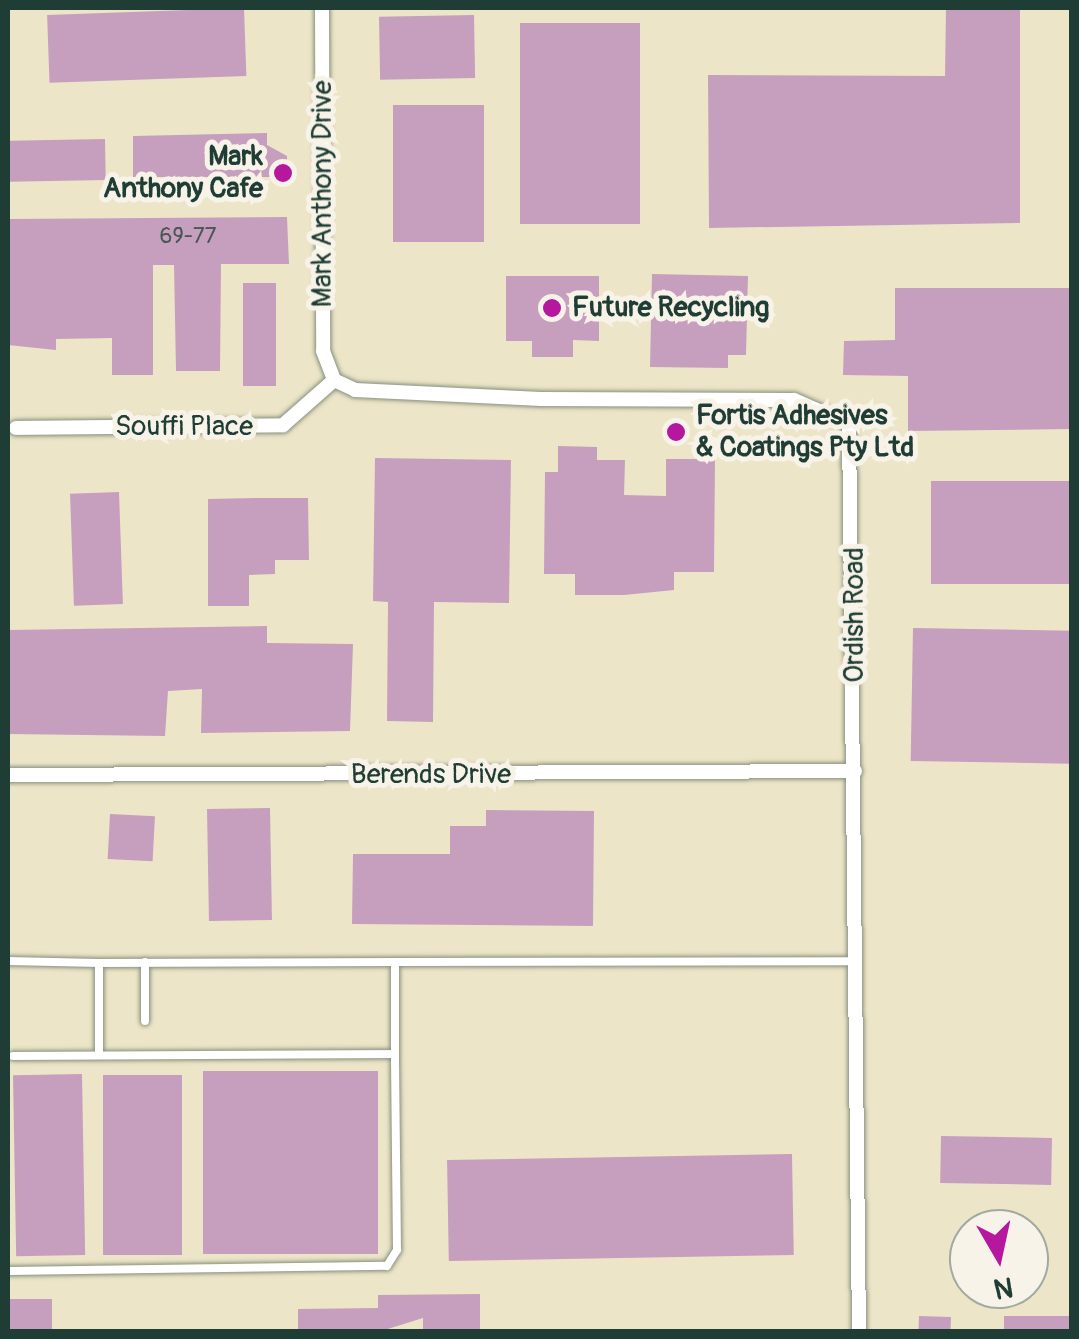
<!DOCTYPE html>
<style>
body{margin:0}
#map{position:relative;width:1079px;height:1339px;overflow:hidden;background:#ede5c8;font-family:Pangolin,sans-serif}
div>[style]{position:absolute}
.building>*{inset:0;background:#c69fbe;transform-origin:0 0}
.roads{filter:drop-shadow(0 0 2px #86917e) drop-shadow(0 0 2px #86917e)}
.service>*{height:8px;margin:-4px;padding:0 4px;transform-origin:4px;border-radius:4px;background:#fff}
.minor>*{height:14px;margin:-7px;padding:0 7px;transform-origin:7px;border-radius:7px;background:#fff}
.dots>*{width:28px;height:28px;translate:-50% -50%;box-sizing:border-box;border:5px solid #f7f3e8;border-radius:50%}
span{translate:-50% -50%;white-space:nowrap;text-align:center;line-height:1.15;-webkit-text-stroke:10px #f7f3e8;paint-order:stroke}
.number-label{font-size:22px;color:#495656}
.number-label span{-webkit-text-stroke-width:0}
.poi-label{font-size:28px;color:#1f3d34;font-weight:700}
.right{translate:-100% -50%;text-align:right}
.left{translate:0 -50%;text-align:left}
.street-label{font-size:28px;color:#1f3d34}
.frame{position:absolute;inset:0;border:10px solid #1f3d34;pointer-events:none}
.north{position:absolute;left:949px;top:1209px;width:100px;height:100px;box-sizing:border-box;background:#f7f3e8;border:2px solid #a1aaa0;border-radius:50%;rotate:171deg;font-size:28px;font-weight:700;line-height:40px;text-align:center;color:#1f3d34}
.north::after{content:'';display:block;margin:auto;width:35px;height:45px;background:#b5179e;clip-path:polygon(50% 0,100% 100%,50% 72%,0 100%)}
</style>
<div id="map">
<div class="building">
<div style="left:244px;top:8px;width:68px;height:197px;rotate:88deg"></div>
<div style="clip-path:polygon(946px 8px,1020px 8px,1020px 223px,709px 228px,708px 75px,945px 76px)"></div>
<div style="left:474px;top:15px;width:63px;height:95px;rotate:89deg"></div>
<div style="left:640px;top:23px;width:201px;height:120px;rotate:90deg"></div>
<div style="left:484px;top:105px;width:137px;height:91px;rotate:90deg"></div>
<div style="clip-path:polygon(267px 133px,267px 145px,287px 156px,287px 177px,133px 177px,133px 136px)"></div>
<div style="left:105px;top:139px;width:41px;height:97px;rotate:89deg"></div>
<div style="clip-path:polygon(287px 217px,289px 264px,221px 264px,220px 371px,176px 371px,174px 265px,153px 265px,153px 375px,112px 375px,112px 338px,56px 339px,56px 350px,8px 345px,8px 219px)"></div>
<div style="clip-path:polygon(652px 274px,748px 276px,746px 355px,728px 355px,728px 368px,650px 367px)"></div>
<div style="clip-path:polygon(506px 276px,599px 276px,599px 341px,573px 340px,573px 357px,532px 357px,532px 341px,506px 341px)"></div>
<div style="left:243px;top:283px;width:33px;height:103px"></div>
<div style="clip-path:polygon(895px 288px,1072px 288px,1072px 429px,908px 431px,908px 376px,843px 375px,844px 341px,895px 340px)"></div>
<div style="clip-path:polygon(558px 446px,597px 447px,597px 460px,625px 460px,624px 495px,666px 496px,666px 459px,715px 459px,714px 572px,674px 572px,674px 590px,624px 595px,575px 595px,575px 574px,544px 574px,545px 472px,558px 472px)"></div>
<div style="clip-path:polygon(375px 458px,511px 460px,509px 603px,434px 602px,433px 722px,387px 721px,388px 602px,373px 601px)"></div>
<div style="left:931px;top:481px;width:141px;height:103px"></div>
<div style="left:119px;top:492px;width:112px;height:49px;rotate:88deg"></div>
<div style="clip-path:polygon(257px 498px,308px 498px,309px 560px,275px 560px,275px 574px,249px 575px,249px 606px,208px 606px,208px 499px)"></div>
<div style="clip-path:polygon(267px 626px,267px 643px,353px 644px,350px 731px,201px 733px,202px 689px,168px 691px,165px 736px,8px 734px,8px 630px)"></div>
<div style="left:913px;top:628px;width:159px;height:133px;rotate:1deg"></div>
<div style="left:270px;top:808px;width:112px;height:63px;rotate:89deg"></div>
<div style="clip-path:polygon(486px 810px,594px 811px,593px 926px,352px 924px,353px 854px,450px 854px,450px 826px,486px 826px)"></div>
<div style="left:110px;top:814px;width:45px;height:45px;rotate:3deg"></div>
<div style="left:203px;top:1071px;width:175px;height:183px"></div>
<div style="left:82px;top:1074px;width:181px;height:69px;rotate:89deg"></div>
<div style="left:103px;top:1075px;width:79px;height:180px"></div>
<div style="left:941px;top:1136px;width:111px;height:47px;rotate:1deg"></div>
<div style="left:792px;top:1154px;width:101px;height:345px;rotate:89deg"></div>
<div style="clip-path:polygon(480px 1294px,480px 1332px,423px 1332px,423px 1318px,378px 1332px,298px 1332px,298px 1309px,378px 1308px,378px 1295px)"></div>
<div style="left:8px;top:1299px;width:44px;height:33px"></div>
<div style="left:919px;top:1316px;width:32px;height:16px;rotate:2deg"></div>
<div style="left:1004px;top:1316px;width:68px;height:16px"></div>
</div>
<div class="roads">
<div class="service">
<div style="left:8px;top:961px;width:91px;rotate:1.3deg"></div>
<div style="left:145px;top:962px;width:59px;rotate:90deg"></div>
<div style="left:99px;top:1055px;width:92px;rotate:-90deg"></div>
<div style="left:99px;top:963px;width:296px;rotate:-0.2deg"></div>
<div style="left:13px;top:1056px;width:382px;rotate:-0.3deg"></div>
<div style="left:395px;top:1054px;width:92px;rotate:-90deg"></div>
<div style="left:395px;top:962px;width:460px;rotate:-0.1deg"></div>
<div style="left:8px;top:1271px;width:379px;rotate:-0.8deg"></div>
<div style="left:387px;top:1266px;width:19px;rotate:-58deg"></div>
<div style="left:397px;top:1250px;width:196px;rotate:-90.6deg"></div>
</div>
<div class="minor">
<div style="left:322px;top:8px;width:343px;rotate:89.8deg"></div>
<div style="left:323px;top:351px;width:31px;rotate:69deg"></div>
<div style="left:334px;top:380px;width:23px;rotate:25deg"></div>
<div style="left:355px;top:390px;width:186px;rotate:2.8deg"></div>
<div style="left:541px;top:399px;width:253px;rotate:0.2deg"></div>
<div style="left:794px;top:400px;width:60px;rotate:23.6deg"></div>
<div style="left:849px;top:424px;width:908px;rotate:89.37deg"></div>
<div style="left:16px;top:428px;width:267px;rotate:-0.6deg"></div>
<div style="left:283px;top:425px;width:68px;rotate:-41.4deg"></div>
<div style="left:8px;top:775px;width:847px;rotate:-0.27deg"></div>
</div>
</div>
<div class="dots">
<div style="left:283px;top:173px;background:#b5179e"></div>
<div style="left:552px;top:308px;background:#b5179e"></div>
<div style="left:676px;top:432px;background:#b5179e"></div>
</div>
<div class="number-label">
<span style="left:188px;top:237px">69-77</span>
</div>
<div class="poi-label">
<span class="right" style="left:263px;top:173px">Mark<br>Anthony Cafe</span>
<span class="left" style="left:572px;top:308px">Future Recycling</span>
<span class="left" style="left:696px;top:432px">Fortis Adhesives<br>&amp; Coatings Pty Ltd</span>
</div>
<div class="street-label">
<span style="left:323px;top:194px;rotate:-90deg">Mark Anthony Drive</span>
<span style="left:184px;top:427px">Souffi Place</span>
<span style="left:855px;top:615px;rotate:-90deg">Ordish Road</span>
<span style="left:431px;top:775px">Berends Drive</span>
</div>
<div class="frame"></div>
<div class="north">N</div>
</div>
